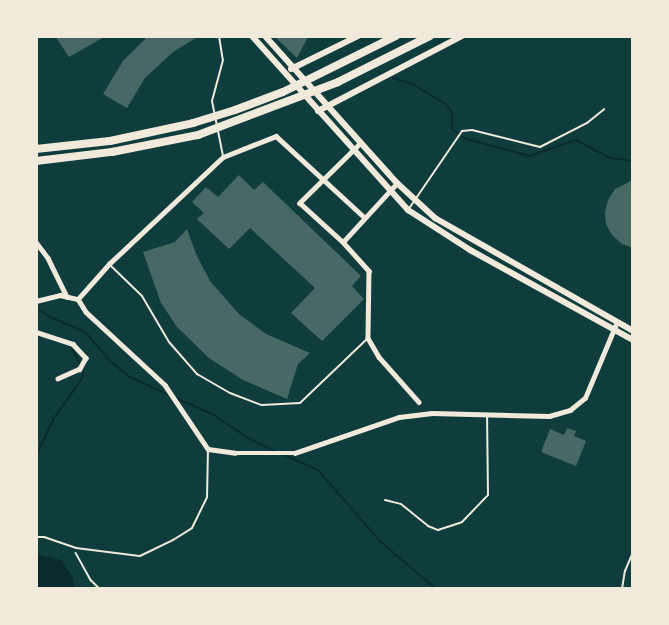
<!DOCTYPE html>
<style>
body{margin:0}
#map{position:relative;width:669px;height:625px;overflow:hidden;background:#0f3d3e;font-family:Montserrat,sans-serif}
div>[style]{position:absolute}
.water>*{inset:0;background:#0a2a2b}
.stream>*{height:2px;margin:-1px;padding:0 1px;transform-origin:1px;border-radius:1px;background:#0a2a2b}
.building>*{inset:0;background:#486865}
.path>*{height:1.5px;margin:-0.75px;padding:0 0.75px;transform-origin:0.75px;border-radius:0.75px;background:#f1e9da}
.service>*{height:2px;margin:-1px;padding:0 1px;transform-origin:1px;border-radius:1px;background:#f1e9da}
.minor>*{height:4.5px;margin:-2.25px;padding:0 2.25px;transform-origin:2.25px;border-radius:2.25px;background:#f1e9da}
.tertiary>*{height:6px;margin:-3px;padding:0 3px;transform-origin:3px;border-radius:3px;background:#f1e9da}
.trunk>*{height:8px;margin:-4px;padding:0 4px;transform-origin:4px;border-radius:4px;background:#f1e9da}
span{translate:-50% -50%;white-space:nowrap;text-align:center;line-height:1.15;-webkit-text-stroke:4.5px #f1e9da;paint-order:stroke}
.frame{position:absolute;inset:0;border:38px solid #f1e9da;pointer-events:none}
</style>
<div id="map">
<div class="water">
<div style="clip-path:polygon(36px 554px,61px 560px,72px 576px,75px 589px,36px 589px)"></div>
</div>
<div class="stream">
<div style="left:393px;top:78px;width:22px;rotate:18deg"></div>
<div style="left:414px;top:85px;width:37px;rotate:31deg"></div>
<div style="left:446px;top:104px;width:11px;rotate:56deg"></div>
<div style="left:452px;top:113px;width:16px;rotate:90deg"></div>
<div style="left:452px;top:129px;width:17px;rotate:36deg"></div>
<div style="left:466px;top:139px;width:66px;rotate:14.9deg"></div>
<div style="left:530px;top:156px;width:49px;rotate:-19.2deg"></div>
<div style="left:576px;top:140px;width:38px;rotate:28deg"></div>
<div style="left:610px;top:158px;width:23px;rotate:7deg"></div>
<div style="left:36px;top:307px;width:15px;rotate:37deg"></div>
<div style="left:48px;top:316px;width:40px;rotate:23.4deg"></div>
<div style="left:85px;top:332px;width:37px;rotate:49deg"></div>
<div style="left:109px;top:360px;width:25px;rotate:40deg"></div>
<div style="left:128px;top:376px;width:47px;rotate:24.9deg"></div>
<div style="left:36px;top:337px;width:3px;rotate:18deg"></div>
<div style="left:72px;top:349px;width:15px;rotate:62deg"></div>
<div style="left:176px;top:398px;width:42px;rotate:24.1deg"></div>
<div style="left:214px;top:415px;width:41px;rotate:34.1deg"></div>
<div style="left:248px;top:438px;width:32px;rotate:26deg"></div>
<div style="left:282px;top:454px;width:39px;rotate:24deg"></div>
<div style="left:318px;top:470px;width:94px;rotate:48.9deg"></div>
<div style="left:380px;top:541px;width:74px;rotate:40.6deg"></div>
<div style="left:36px;top:456px;width:42px;rotate:-64.7deg"></div>
<div style="left:54px;top:418px;width:43px;rotate:-54.5deg"></div>
<div style="left:79px;top:383px;width:8px;rotate:-60deg"></div>
<div style="left:83px;top:376px;width:8px;rotate:-97deg"></div>
</div>
<div class="building">
<div style="clip-path:polygon(55px 36px,106px 36px,69px 57px)"></div>
<div style="clip-path:polygon(148px 36px,199px 36px,173px 52px,145px 78px,127px 108px,103px 94px,123px 61px)"></div>
<div style="clip-path:polygon(274px 36px,305px 36px,308px 37px,297px 58px)"></div>
<div style="clip-path:polygon(239px 175px,254px 190px,263px 182px,361px 276px,352px 286px,364px 299px,322px 341px,291px 313px,315px 288px,250px 228px,229px 249px,197px 219px,204px 213px,192px 202px,206px 187px,218px 197px)"></div>
<div style="clip-path:polygon(633px 180px,633px 248px,622px 244px,612px 235px,606px 224px,605px 212px,608px 200px,615px 189px)"></div>
<div style="clip-path:polygon(187px 229px,196px 254px,210px 281px,239px 314px,266px 334px,310px 353px,298px 364px,287px 399px,243px 380px,209px 358px,177px 327px,161px 303px,143px 252px,175px 242px)"></div>
<div style="clip-path:polygon(567px 428px,576px 431px,574px 436px,586px 441px,576px 466px,541px 452px,550px 429px,564px 435px)"></div>
</div>
<div class="path">
<div style="left:76px;top:553px;width:31px;rotate:61deg"></div>
<div style="left:91px;top:580px;width:13px;rotate:45deg"></div>
</div>
<div class="service">
<div style="left:219px;top:36px;width:24px;rotate:81deg"></div>
<div style="left:223px;top:60px;width:42px;rotate:105deg"></div>
<div style="left:212px;top:101px;width:56px;rotate:78.7deg"></div>
<div style="left:408px;top:210px;width:96px;rotate:-55.6deg"></div>
<div style="left:462px;top:131px;width:10px;rotate:-6deg"></div>
<div style="left:472px;top:130px;width:70px;rotate:14deg"></div>
<div style="left:540px;top:147px;width:53px;rotate:-27.1deg"></div>
<div style="left:587px;top:123px;width:22px;rotate:-39deg"></div>
<div style="left:109px;top:264px;width:46px;rotate:44.1deg"></div>
<div style="left:142px;top:296px;width:53px;rotate:59.6deg"></div>
<div style="left:169px;top:342px;width:43px;rotate:48.8deg"></div>
<div style="left:197px;top:374px;width:38px;rotate:30deg"></div>
<div style="left:230px;top:393px;width:34px;rotate:21deg"></div>
<div style="left:262px;top:405px;width:38px;rotate:-3deg"></div>
<div style="left:300px;top:403px;width:93px;rotate:-43.7deg"></div>
<div style="left:385px;top:500px;width:16px;rotate:14deg"></div>
<div style="left:401px;top:504px;width:35px;rotate:39deg"></div>
<div style="left:428px;top:526px;width:11px;rotate:22deg"></div>
<div style="left:438px;top:530px;width:25px;rotate:-18deg"></div>
<div style="left:462px;top:522px;width:37px;rotate:-46deg"></div>
<div style="left:488px;top:495px;width:81px;rotate:-90.7deg"></div>
<div style="left:36px;top:537px;width:8px"></div>
<div style="left:44px;top:537px;width:34px;rotate:19deg"></div>
<div style="left:76px;top:548px;width:64px;rotate:7.1deg"></div>
<div style="left:140px;top:556px;width:37px;rotate:-26deg"></div>
<div style="left:173px;top:540px;width:22px;rotate:-32deg"></div>
<div style="left:192px;top:528px;width:34px;rotate:-64deg"></div>
<div style="left:207px;top:497px;width:48px;rotate:-88.8deg"></div>
<div style="left:622px;top:589px;width:18px;rotate:-81deg"></div>
<div style="left:625px;top:571px;width:21px;rotate:-67deg"></div>
</div>
<div class="minor">
<div style="left:361px;top:143px;width:86px;rotate:135.5deg"></div>
<div style="left:300px;top:203px;width:58px;rotate:42.2deg"></div>
<div style="left:343px;top:242px;width:80px;rotate:-47.5deg"></div>
<div style="left:36px;top:242px;width:20px;rotate:53deg"></div>
<div style="left:48px;top:258px;width:43px;rotate:64deg"></div>
<div style="left:343px;top:242px;width:39px;rotate:48deg"></div>
<div style="left:369px;top:271px;width:67px;rotate:90.9deg"></div>
<div style="left:368px;top:338px;width:22px;rotate:60deg"></div>
<div style="left:379px;top:357px;width:60px;rotate:48.4deg"></div>
<div style="left:78px;top:299px;width:47px;rotate:-48.5deg"></div>
<div style="left:109px;top:264px;width:156px;rotate:-43.2deg"></div>
<div style="left:223px;top:157px;width:57px;rotate:-21.6deg"></div>
<div style="left:276px;top:136px;width:120px;rotate:42.6deg"></div>
<div style="left:36px;top:301px;width:25px;rotate:-14deg"></div>
<div style="left:60px;top:295px;width:18px;rotate:13deg"></div>
<div style="left:78px;top:299px;width:15px;rotate:58deg"></div>
<div style="left:86px;top:312px;width:108px;rotate:42.7deg"></div>
<div style="left:165px;top:385px;width:77px;rotate:56.1deg"></div>
<div style="left:208px;top:449px;width:27px;rotate:8deg"></div>
<div style="left:235px;top:453px;width:60px"></div>
<div style="left:295px;top:453px;width:110px;rotate:-19.1deg"></div>
<div style="left:399px;top:417px;width:33px;rotate:-7deg"></div>
<div style="left:432px;top:413px;width:117px;rotate:1.5deg"></div>
<div style="left:549px;top:416px;width:22px;rotate:-16deg"></div>
<div style="left:570px;top:410px;width:19px;rotate:-39deg"></div>
<div style="left:585px;top:398px;width:82px;rotate:-67.2deg"></div>
<div style="left:36px;top:332px;width:39px;rotate:18deg"></div>
<div style="left:73px;top:344px;width:19px;rotate:47deg"></div>
<div style="left:86px;top:358px;width:13px;rotate:119deg"></div>
<div style="left:80px;top:369px;width:24px;rotate:156deg"></div>
</div>
<div class="tertiary">
<div style="left:252px;top:36px;width:234px;rotate:48.1deg"></div>
<div style="left:408px;top:210px;width:74px;rotate:32.8deg"></div>
<div style="left:470px;top:250px;width:186px;rotate:28.9deg"></div>
<div style="left:265px;top:36px;width:198px;rotate:48.1deg"></div>
<div style="left:397px;top:183px;width:52px;rotate:42.6deg"></div>
<div style="left:435px;top:218px;width:228px;rotate:29.7deg"></div>
<div style="left:291px;top:69px;width:75px;rotate:-26.2deg"></div>
<div style="left:318px;top:111px;width:162px;rotate:-27.5deg"></div>
</div>
<div class="trunk">
<div style="left:36px;top:149px;width:74px;rotate:-6.2deg"></div>
<div style="left:110px;top:141px;width:85px;rotate:-12.2deg"></div>
<div style="left:193px;top:123px;width:44px;rotate:-17.2deg"></div>
<div style="left:235px;top:110px;width:51px;rotate:-20.6deg"></div>
<div style="left:283px;top:92px;width:126px;rotate:-26.4deg"></div>
<div style="left:36px;top:161px;width:77px;rotate:-6.8deg"></div>
<div style="left:112px;top:152px;width:88px;rotate:-11.2deg"></div>
<div style="left:198px;top:135px;width:150px;rotate:-20.7deg"></div>
<div style="left:338px;top:82px;width:103px;rotate:-26.6deg"></div>
</div>
<div class="frame"></div>
</div>
